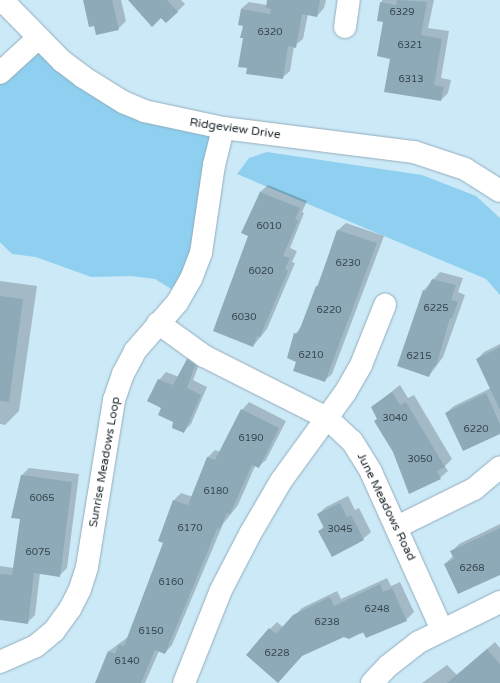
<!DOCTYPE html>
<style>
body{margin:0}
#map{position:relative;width:500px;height:683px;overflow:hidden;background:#cce9f8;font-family:"Varela Round",sans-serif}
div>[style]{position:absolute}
.green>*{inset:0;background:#8fd0f0}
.shadow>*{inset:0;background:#0003}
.building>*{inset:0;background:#8eaab8}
.roads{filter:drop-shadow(0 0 1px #92adbb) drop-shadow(0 0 1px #92adbb)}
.minor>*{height:22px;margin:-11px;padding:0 11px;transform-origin:11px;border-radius:11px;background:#fff}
span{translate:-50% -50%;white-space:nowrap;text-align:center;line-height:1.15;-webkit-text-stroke:4px #fff;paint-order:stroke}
.number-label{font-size:10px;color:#37464e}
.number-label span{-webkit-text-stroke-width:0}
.street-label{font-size:12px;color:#1a252b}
</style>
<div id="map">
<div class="green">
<div style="clip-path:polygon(38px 38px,83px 77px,223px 128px,181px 295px,155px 279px,131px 276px,91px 277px,36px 257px,12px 254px,0 242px,0 73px)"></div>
<div style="clip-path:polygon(267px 152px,422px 175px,476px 196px,500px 218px,500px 295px,486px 279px,237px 174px,249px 158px)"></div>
</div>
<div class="shadow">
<div style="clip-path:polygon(84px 0,121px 0,126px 21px,118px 29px,95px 25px)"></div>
<div style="clip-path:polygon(129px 0,181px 0,185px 4px,177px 12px,161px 17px)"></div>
<div style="clip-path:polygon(274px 0,326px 0,324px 8px,317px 16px,308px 14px,303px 39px,294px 46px,290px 71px,282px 78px,248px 68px,244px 38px,241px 9px,249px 2px,272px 6px)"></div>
<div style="clip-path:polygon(382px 0,434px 0,428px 28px,449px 31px,441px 78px,451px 80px,448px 93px,441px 100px,391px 58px,384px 21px,379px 20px)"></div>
<div style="clip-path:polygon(268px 185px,307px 201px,302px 212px,304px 213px,290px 248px,297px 251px,292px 262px,295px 263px,267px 329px,253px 346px,249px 235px,260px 192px)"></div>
<div style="clip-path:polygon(346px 223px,384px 236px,332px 374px,324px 381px,297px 361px,295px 334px,302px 327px,338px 230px)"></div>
<div style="clip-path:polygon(440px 272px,463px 278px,458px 292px,465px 295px,443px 357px,429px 376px,398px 365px,424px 290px)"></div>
<div style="clip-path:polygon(0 281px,37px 286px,19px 411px,5px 425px,0 424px)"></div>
<div style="clip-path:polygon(500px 344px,500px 433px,446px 413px,454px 406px,491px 388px,477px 359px,484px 352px)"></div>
<div style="clip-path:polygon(195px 352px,202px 357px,193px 380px,207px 387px,191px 424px,184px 431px,163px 408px,159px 380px,166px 372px,179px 377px,187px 359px)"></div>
<div style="clip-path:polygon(400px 385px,408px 398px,414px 395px,452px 459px,445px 466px,448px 471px,440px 478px,394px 451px,372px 407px)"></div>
<div style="clip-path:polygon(249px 402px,286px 421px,266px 460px,258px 467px,255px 466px,238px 505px,223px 524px,172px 645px,165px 653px,159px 651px,145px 683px,96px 683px,109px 651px,128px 637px,164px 542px,174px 500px,181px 493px,193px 497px,208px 457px,215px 450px,221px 452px,242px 410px)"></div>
<div style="clip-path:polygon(29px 468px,79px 474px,67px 568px,59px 576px,40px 573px,35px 615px,27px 623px,0 619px,0 566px,14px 568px,21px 518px,21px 476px)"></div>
<div style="clip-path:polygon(348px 496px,355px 510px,359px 508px,371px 532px,363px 539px,319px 532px,324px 526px,318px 514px,326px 507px)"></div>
<div style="clip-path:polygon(500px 524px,500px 574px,445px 564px,453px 556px,451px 552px,459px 544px)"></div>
<div style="clip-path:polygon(387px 578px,391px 586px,400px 582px,414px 612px,406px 620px,346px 638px,345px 636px,303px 655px,285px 674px,270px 629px,277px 622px,283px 627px,302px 608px,337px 591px,341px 599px)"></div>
<div style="clip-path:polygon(495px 642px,500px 648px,500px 683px,422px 683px,447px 665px,457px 675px)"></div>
</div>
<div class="building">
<div style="clip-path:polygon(83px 0,112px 0,119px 30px,96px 35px,94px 26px,89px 27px)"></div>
<div style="clip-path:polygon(128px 0,167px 0,178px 12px,166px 23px,161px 18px,152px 27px)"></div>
<div style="clip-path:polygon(267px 0,320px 0,317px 17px,302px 14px,296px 48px,288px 46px,283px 79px,246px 74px,247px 68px,238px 67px,243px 38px,240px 38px,243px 26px,238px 25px,241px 9px,270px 14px,271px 9px,266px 8px)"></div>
<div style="clip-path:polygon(397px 0,427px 2px,421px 35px,442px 39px,434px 85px,444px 87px,441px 101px,384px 92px,390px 59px,377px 56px,383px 22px,377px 21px,380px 2px,396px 5px)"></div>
<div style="clip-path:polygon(260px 192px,300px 208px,295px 219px,298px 221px,283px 256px,290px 258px,285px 269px,288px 271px,260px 337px,257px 336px,253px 347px,213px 331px,248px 236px,241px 233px)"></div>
<div style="clip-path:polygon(337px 230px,377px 243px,325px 382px,293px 371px,296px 362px,287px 358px,294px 333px,297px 334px,301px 326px,316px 286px,318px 286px)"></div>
<div style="clip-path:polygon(432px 279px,456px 285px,451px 300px,458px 302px,452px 318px,450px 318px,436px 366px,433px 367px,429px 377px,397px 366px,423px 290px,426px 291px)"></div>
<div style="clip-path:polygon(0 296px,23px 299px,9px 402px,0 401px)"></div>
<div style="clip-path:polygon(500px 347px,500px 410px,476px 359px)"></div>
<div style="clip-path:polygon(187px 359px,195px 365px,187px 388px,201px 395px,184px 433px,172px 428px,173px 422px,158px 415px,161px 408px,147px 401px,158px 379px,173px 385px)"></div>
<div style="clip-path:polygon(392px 392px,400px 405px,406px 402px,445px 467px,437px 471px,441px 479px,409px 494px,393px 452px,374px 421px,377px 419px,371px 407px)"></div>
<div style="clip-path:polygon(486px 393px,500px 424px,500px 434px,463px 451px,445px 413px)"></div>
<div style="clip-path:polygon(241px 409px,279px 428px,259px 468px,252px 465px,230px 514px,227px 513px,221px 527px,217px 529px,165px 654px,155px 650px,141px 683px,95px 683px,108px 651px,115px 654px,119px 644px,124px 646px,163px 543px,158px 541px,173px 500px,188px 505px,207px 457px,215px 460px)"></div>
<div style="clip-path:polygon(21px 475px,72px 482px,60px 577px,34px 573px,28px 624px,0 620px,0 574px,12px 575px,20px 519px,11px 518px)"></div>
<div style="clip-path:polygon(340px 503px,347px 517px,351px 515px,364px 540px,332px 557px,318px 531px,324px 528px,317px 514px)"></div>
<div style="clip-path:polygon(500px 528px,500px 575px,458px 594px,444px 564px,454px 559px,450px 551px)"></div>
<div style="clip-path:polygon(380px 584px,383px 592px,392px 588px,407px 621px,366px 638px,363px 632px,349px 639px,344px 637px,302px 656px,278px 683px,246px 655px,269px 628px,276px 634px,293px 615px,330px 597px,334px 606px)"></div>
<div style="clip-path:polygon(487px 649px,500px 664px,500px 683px,447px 683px)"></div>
</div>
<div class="roads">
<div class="minor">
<div style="left:2px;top:0;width:86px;rotate:45.5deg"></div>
<div style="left:62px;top:61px;width:26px;rotate:37deg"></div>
<div style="left:83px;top:77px;width:47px;rotate:32deg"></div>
<div style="left:123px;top:102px;width:23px;rotate:23deg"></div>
<div style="left:144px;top:111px;width:81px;rotate:12.1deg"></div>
<div style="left:223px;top:128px;width:193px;rotate:7.2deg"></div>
<div style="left:414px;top:152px;width:54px;rotate:18.4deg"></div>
<div style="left:465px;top:169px;width:41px;rotate:32.2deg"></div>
<div style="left:345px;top:27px;width:27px;rotate:-82deg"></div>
<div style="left:0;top:73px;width:52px;rotate:-42.6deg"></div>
<div style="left:158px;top:323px;width:57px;rotate:35.7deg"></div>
<div style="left:204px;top:356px;width:138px;rotate:26.8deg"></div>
<div style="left:327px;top:418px;width:34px;rotate:43deg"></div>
<div style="left:352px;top:441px;width:36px;rotate:58deg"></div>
<div style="left:371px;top:472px;width:173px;rotate:65.8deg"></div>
<div style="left:397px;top:527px;width:86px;rotate:-26.3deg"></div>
<div style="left:474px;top:489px;width:34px;rotate:-40deg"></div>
<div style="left:0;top:662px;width:39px;rotate:-24deg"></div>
<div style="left:36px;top:646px;width:23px;rotate:-40deg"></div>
<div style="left:54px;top:631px;width:27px;rotate:-54deg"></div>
<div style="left:70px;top:609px;width:22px;rotate:-63deg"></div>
<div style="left:80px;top:589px;width:23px;rotate:-72deg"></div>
<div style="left:87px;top:567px;width:169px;rotate:-80.8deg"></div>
<div style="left:114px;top:400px;width:28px;rotate:-71deg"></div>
<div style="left:123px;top:374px;width:26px;rotate:-62deg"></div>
<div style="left:135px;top:351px;width:64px;rotate:-48.8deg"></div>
<div style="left:177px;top:303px;width:28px;rotate:-60deg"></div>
<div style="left:191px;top:279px;width:28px;rotate:-69deg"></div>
<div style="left:201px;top:253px;width:89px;rotate:-81.6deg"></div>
<div style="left:214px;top:165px;width:38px;rotate:-76deg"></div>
<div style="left:184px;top:683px;width:100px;rotate:-68.3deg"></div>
<div style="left:221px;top:590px;width:63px;rotate:-62.6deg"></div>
<div style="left:250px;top:534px;width:61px;rotate:-59.7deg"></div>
<div style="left:281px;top:481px;width:109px;rotate:-54deg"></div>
<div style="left:345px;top:393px;width:32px;rotate:-60deg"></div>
<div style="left:361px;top:365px;width:65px;rotate:-68.2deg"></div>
<div style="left:372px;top:683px;width:23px;rotate:-47deg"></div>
<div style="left:388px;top:666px;width:39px;rotate:-38deg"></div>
<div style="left:419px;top:642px;width:90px;rotate:-26.3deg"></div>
</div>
</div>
<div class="number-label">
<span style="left:402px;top:13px">6329</span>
<span style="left:270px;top:33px">6320</span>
<span style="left:410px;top:46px">6321</span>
<span style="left:411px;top:80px">6313</span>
<span style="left:269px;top:227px">6010</span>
<span style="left:348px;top:264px">6230</span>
<span style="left:261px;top:272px">6020</span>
<span style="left:436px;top:309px">6225</span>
<span style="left:329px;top:311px">6220</span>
<span style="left:244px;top:318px">6030</span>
<span style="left:311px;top:356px">6210</span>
<span style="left:419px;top:357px">6215</span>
<span style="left:395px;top:419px">3040</span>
<span style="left:476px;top:430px">6220</span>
<span style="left:251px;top:439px">6190</span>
<span style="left:420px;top:460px">3050</span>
<span style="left:216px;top:492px">6180</span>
<span style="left:42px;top:499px">6065</span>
<span style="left:190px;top:529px">6170</span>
<span style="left:340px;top:530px">3045</span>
<span style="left:38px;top:553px">6075</span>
<span style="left:472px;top:569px">6268</span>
<span style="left:171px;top:583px">6160</span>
<span style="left:377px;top:610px">6248</span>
<span style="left:327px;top:623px">6238</span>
<span style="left:151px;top:632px">6150</span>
<span style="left:277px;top:654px">6228</span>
<span style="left:127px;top:662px">6140</span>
</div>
<div class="street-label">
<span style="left:235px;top:129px;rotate:8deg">Ridgeview Drive</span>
<span style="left:105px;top:462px;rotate:-80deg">Sunrise Meadows Loop</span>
<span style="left:386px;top:507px;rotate:64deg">June Meadows Road</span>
</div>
</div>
